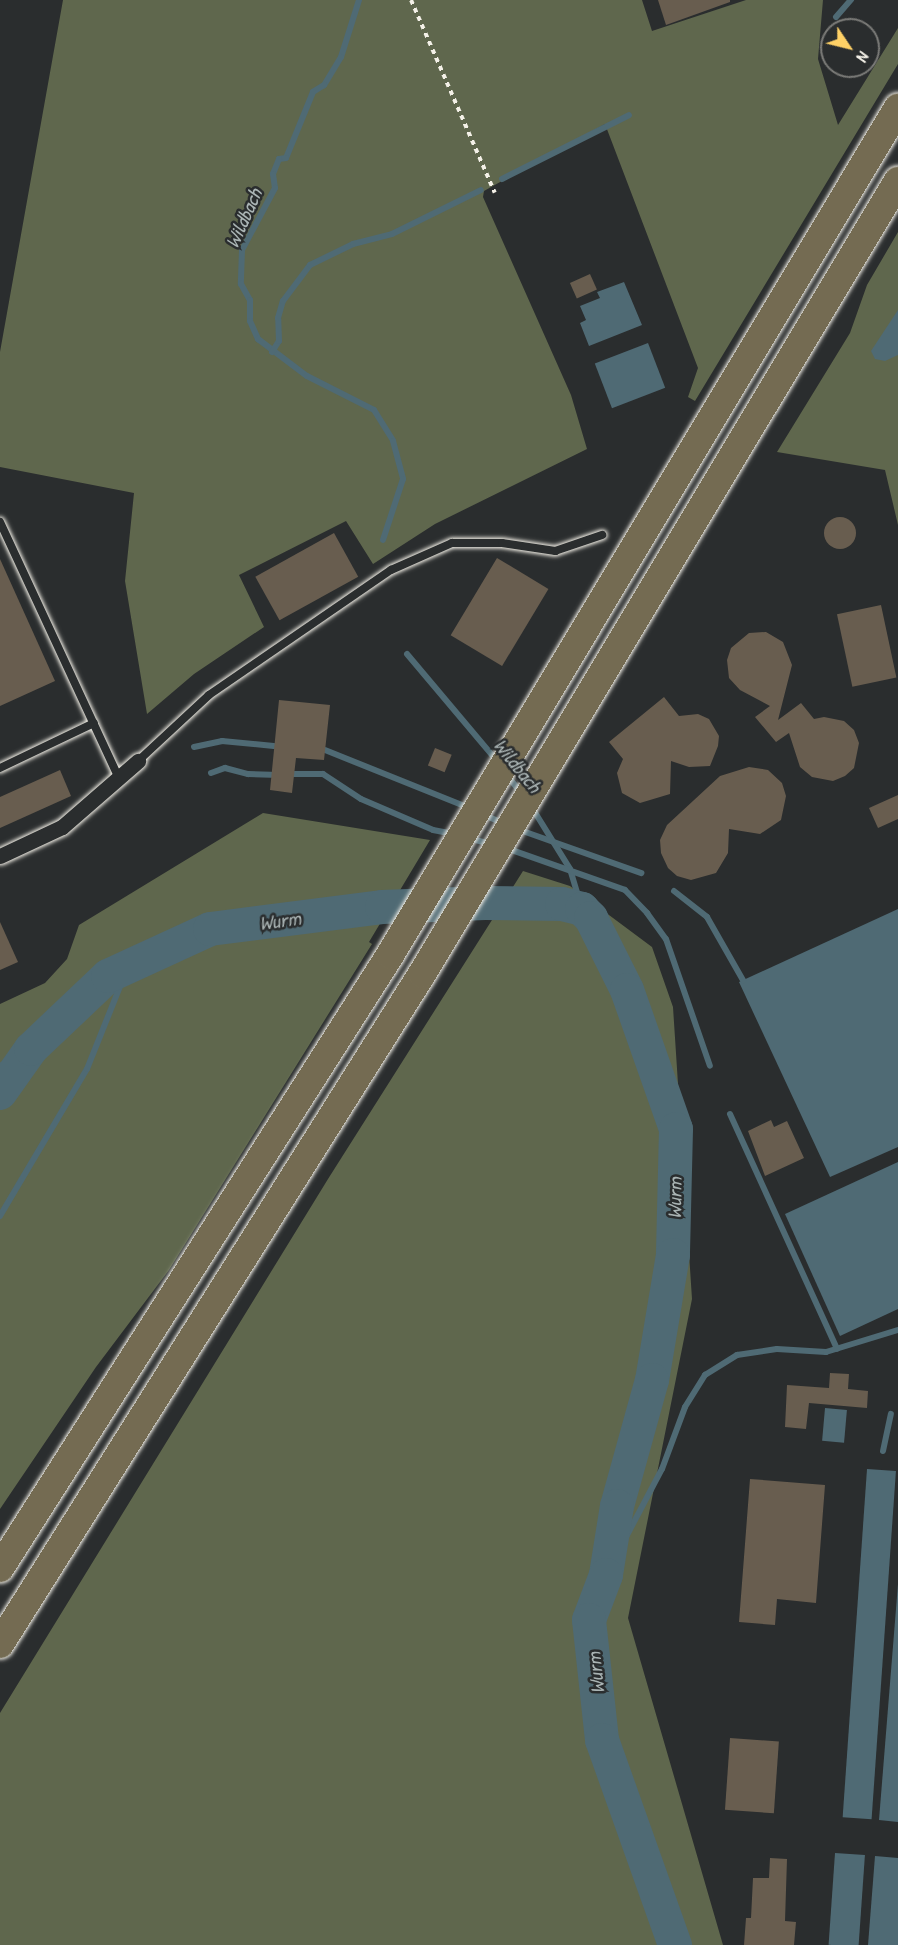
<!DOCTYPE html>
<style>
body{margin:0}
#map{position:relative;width:898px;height:1945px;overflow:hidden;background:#2a2d2e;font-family:"Patrick Hand",sans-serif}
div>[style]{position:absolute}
.green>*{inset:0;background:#5f674d}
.water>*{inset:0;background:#4f6a74;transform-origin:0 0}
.stream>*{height:6px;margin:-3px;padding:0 3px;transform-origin:3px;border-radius:3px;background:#4f6a74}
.river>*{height:34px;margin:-17px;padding:0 17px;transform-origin:17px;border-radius:17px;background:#4f6a74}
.building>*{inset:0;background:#685d4f;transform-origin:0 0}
.round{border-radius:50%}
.path>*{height:4px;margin-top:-2px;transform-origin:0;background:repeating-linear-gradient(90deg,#f4f1e8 0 4.5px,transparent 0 9px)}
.roads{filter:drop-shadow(0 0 2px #f4f1e8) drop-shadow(0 0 2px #f4f1e8)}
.service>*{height:8px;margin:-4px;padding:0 4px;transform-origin:4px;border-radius:4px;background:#2a2d2e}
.minor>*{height:15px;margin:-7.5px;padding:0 7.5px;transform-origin:7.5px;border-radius:7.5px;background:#2a2d2e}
.motorway>*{height:28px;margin:-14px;padding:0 14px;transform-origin:14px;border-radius:14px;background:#746b52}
span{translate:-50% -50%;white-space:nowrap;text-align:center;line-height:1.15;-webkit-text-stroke:5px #2a2d2e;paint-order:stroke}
.water-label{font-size:20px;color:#aab4b4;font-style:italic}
.north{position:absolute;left:820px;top:18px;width:60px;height:60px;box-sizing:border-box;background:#2a2d2e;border:2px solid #7b7b78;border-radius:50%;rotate:125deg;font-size:16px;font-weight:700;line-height:24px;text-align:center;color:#f4f1e8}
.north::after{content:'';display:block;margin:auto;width:21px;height:27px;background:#ffd166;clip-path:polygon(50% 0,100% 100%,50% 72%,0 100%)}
</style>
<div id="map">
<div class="green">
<div style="clip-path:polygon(63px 0,642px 0,652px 31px,746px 0,823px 0,818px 59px,838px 125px,898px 28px,898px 64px,695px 401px,688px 397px,698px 368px,605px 124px,484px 191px,483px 197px,571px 395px,587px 449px,435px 524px,373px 564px,346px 521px,239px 575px,264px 627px,194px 674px,147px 714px,125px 581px,134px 493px,0 467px,0 352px)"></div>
<div style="clip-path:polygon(898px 232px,898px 525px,885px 470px,777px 452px,850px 333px,867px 285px)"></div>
<div style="clip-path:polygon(263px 813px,430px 840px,369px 942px,372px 944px,169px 1270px,96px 1367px,0 1509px,0 1004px,45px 983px,67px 959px,79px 925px)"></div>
<div style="clip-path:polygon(523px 871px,570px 886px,652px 947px,673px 1007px,692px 1299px,628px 1618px,723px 1945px,0 1945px,0 1713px,328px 1179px)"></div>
</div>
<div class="water">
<div style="clip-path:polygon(624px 282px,642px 325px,589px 346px,580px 323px,586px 320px,580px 306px,600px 298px,597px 292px)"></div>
<div style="clip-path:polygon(898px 310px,898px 355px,885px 361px,875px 359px,871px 351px)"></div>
<div style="left:648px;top:343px;width:48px;height:57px;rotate:69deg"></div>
<div style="clip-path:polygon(898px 909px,898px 1147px,830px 1177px,739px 982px)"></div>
<div style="clip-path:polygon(898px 1162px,898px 1309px,840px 1336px,785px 1214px)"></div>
<div style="left:825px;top:1408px;width:22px;height:33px;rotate:5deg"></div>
<div style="left:867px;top:1469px;width:29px;height:349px;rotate:4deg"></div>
<div style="clip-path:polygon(898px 1584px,898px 1822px,879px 1820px)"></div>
<div style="left:835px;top:1853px;width:30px;height:92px;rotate:4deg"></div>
<div style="clip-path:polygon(875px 1856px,898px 1858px,898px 1945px,868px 1945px)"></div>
</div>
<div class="stream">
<div style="left:359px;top:0;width:60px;rotate:107.5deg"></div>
<div style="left:341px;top:57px;width:33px;rotate:121deg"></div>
<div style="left:324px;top:85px;width:13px;rotate:148deg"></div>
<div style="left:313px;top:92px;width:71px;rotate:112.2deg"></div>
<div style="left:286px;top:158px;width:7px;rotate:172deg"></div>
<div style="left:279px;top:159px;width:16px;rotate:112deg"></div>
<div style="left:273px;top:174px;width:14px;rotate:82deg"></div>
<div style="left:275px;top:188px;width:70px;rotate:118deg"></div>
<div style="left:242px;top:250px;width:34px;rotate:92deg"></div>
<div style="left:241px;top:284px;width:18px;rotate:61deg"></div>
<div style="left:250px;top:300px;width:21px;rotate:90deg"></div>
<div style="left:250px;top:321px;width:20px;rotate:66deg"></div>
<div style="left:258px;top:339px;width:61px;rotate:37.1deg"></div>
<div style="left:307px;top:376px;width:75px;rotate:26.9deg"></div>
<div style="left:374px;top:410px;width:36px;rotate:58deg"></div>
<div style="left:393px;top:441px;width:39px;rotate:75deg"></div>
<div style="left:403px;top:479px;width:64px;rotate:108.2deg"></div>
<div style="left:836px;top:17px;width:23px;rotate:-49deg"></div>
<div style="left:502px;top:179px;width:142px;rotate:-26.7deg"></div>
<div style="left:272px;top:352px;width:13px;rotate:-58deg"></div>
<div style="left:279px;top:341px;width:23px;rotate:-92deg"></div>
<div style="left:278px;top:318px;width:18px;rotate:-74deg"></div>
<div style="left:283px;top:301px;width:45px;rotate:-53.1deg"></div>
<div style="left:310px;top:265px;width:48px;rotate:-26deg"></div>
<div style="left:353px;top:244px;width:40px;rotate:-14.4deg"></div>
<div style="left:392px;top:234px;width:99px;rotate:-26.3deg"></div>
<div style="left:407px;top:654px;width:141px;rotate:49.9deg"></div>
<div style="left:194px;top:747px;width:29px;rotate:-12deg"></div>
<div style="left:222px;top:741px;width:52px;rotate:5.5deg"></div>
<div style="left:325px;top:750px;width:155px;rotate:21.9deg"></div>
<div style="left:211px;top:773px;width:15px;rotate:-20deg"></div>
<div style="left:225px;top:768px;width:24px;rotate:15deg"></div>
<div style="left:248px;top:774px;width:23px;rotate:2deg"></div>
<div style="left:294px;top:774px;width:29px"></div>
<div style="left:323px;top:774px;width:45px;rotate:33.3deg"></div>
<div style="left:361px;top:799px;width:78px;rotate:23.3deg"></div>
<div style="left:433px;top:830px;width:20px;rotate:11deg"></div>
<div style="left:507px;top:775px;width:23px;rotate:52deg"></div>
<div style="left:531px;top:806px;width:74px;rotate:58.2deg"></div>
<div style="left:570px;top:869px;width:42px;rotate:73.3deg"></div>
<div style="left:484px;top:815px;width:23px;rotate:23deg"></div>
<div style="left:517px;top:829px;width:132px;rotate:19.5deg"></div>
<div style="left:468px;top:838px;width:23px;rotate:15deg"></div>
<div style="left:506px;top:848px;width:126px;rotate:19.4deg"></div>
<div style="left:625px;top:890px;width:32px;rotate:46deg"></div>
<div style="left:647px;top:913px;width:32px;rotate:54deg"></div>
<div style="left:666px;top:939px;width:134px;rotate:70.9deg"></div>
<div style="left:674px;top:891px;width:42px;rotate:38.2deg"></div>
<div style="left:707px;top:917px;width:73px;rotate:60.3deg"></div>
<div style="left:0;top:1066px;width:35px;rotate:-29deg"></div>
<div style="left:730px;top:1114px;width:258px;rotate:65.5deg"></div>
<div style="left:0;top:1216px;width:171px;rotate:-59.4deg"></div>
<div style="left:87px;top:1069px;width:113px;rotate:-68.2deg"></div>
<div style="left:883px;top:1451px;width:38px;rotate:-78deg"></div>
<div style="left:606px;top:1575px;width:120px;rotate:-62.2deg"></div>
<div style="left:662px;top:1469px;width:66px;rotate:-69.6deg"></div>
<div style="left:685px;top:1407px;width:38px;rotate:-58deg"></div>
<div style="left:705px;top:1375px;width:38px;rotate:-32deg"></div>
<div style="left:737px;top:1355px;width:40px;rotate:-8.5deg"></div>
<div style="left:777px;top:1349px;width:49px;rotate:3.5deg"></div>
<div style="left:826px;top:1352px;width:75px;rotate:-17deg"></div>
</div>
<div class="river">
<div style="left:0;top:1093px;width:54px;rotate:-54.8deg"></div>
<div style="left:31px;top:1049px;width:106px;rotate:-43.5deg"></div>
<div style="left:108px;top:976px;width:112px;rotate:-24.7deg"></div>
<div style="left:210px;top:929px;width:173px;rotate:-7.3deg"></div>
<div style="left:382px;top:907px;width:103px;rotate:-2.2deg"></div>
<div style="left:485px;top:903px;width:77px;rotate:0.7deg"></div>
<div style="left:562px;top:904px;width:21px;rotate:14deg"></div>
<div style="left:582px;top:909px;width:13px;rotate:45deg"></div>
<div style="left:591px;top:918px;width:80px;rotate:63.4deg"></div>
<div style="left:627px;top:990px;width:147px;rotate:70.6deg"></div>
<div style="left:676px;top:1129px;width:126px;rotate:91.4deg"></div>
<div style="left:673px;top:1255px;width:127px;rotate:99.5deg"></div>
<div style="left:652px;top:1380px;width:131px;rotate:105.5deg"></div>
<div style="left:617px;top:1506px;width:70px;rotate:99.1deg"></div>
<div style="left:606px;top:1575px;width:48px;rotate:110.7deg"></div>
<div style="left:589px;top:1620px;width:121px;rotate:83.8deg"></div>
<div style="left:602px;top:1740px;width:218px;rotate:70.4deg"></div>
</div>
<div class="building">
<div style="clip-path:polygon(658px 0,730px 0,730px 2px,666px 25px)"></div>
<div style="left:590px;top:274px;width:17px;height:22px;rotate:66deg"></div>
<div class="round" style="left:824px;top:517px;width:32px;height:32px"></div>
<div style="left:334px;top:533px;width:50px;height:90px;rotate:61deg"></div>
<div style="left:497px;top:558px;width:60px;height:90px;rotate:31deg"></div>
<div style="clip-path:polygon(0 559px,55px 681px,0 706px)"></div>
<div style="left:881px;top:605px;width:74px;height:45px;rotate:78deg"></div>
<div style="clip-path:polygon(766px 632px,783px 642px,792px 665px,778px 720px,801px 703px,814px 719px,824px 717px,844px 721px,854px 730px,859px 743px,854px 768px,845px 776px,833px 781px,812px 777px,800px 767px,789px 733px,776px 742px,755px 717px,770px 706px,740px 690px,729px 678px,727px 660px,731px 648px,749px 633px)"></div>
<div style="clip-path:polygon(664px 697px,679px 716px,698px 714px,709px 719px,719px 736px,718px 746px,710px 766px,689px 767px,671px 761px,670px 794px,640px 803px,622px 793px,617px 773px,623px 759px,609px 742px)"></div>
<div style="clip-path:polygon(279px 700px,330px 705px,324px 760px,296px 758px,292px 793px,270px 790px)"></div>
<div style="left:435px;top:748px;width:18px;height:19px;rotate:22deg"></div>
<div style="clip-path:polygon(749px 767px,768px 770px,782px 783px,786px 796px,781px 820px,760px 834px,729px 829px,728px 853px,716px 873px,691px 880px,677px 876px,668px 868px,661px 853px,660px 840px,667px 825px,720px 776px)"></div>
<div style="clip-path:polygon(60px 770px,71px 796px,0 828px,0 797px)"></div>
<div style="clip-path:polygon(898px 795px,898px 819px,878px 828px,869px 808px)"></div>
<div style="clip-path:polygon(0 922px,18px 962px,0 970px)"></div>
<div style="clip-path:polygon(771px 1120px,774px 1127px,787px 1121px,804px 1158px,765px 1176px,748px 1131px)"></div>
<div style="clip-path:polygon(830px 1373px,849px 1374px,848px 1389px,868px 1391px,867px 1408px,809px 1403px,806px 1429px,785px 1427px,787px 1385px,829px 1388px)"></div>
<div style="clip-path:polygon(750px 1479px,825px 1485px,816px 1603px,777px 1599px,775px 1625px,739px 1622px)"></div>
<div style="left:730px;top:1738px;width:49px;height:72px;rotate:4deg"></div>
<div style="clip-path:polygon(770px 1858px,787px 1859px,785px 1921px,796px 1922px,794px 1945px,744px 1945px,746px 1918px,751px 1918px,753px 1878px,769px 1878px)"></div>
</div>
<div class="path">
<div style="left:411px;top:0;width:210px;rotate:66.5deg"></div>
</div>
<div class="roads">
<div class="service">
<div style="left:0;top:522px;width:282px;rotate:65.1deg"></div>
<div style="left:138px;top:761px;width:97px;rotate:-42.9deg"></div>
<div style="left:209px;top:695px;width:221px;rotate:-34.5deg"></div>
<div style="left:391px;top:570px;width:67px;rotate:-23.9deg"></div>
<div style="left:452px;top:543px;width:50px"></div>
<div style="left:502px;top:543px;width:54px;rotate:8.6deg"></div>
<div style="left:555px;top:551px;width:50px;rotate:-18.8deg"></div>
<div style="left:0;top:768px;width:104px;rotate:-25.6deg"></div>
</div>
<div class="minor">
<div style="left:0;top:856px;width:68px;rotate:-25.1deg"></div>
<div style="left:62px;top:827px;width:101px;rotate:-41deg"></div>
</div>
<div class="motorway">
<div style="left:0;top:1568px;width:727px;rotate:-57.53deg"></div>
<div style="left:390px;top:955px;width:988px;rotate:-59.05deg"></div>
<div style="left:0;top:1644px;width:792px;rotate:-57.8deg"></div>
<div style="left:422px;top:974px;width:925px;rotate:-59.03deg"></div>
</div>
</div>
<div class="water-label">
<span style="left:243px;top:218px;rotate:-66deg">Wildbach</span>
<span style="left:518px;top:765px;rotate:51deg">Wildbach</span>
<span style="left:280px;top:920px;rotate:-8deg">Wurm</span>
<span style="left:674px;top:1198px;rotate:-89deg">Wurm</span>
<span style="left:595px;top:1673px;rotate:-96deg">Wurm</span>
</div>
<div class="north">N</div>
</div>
